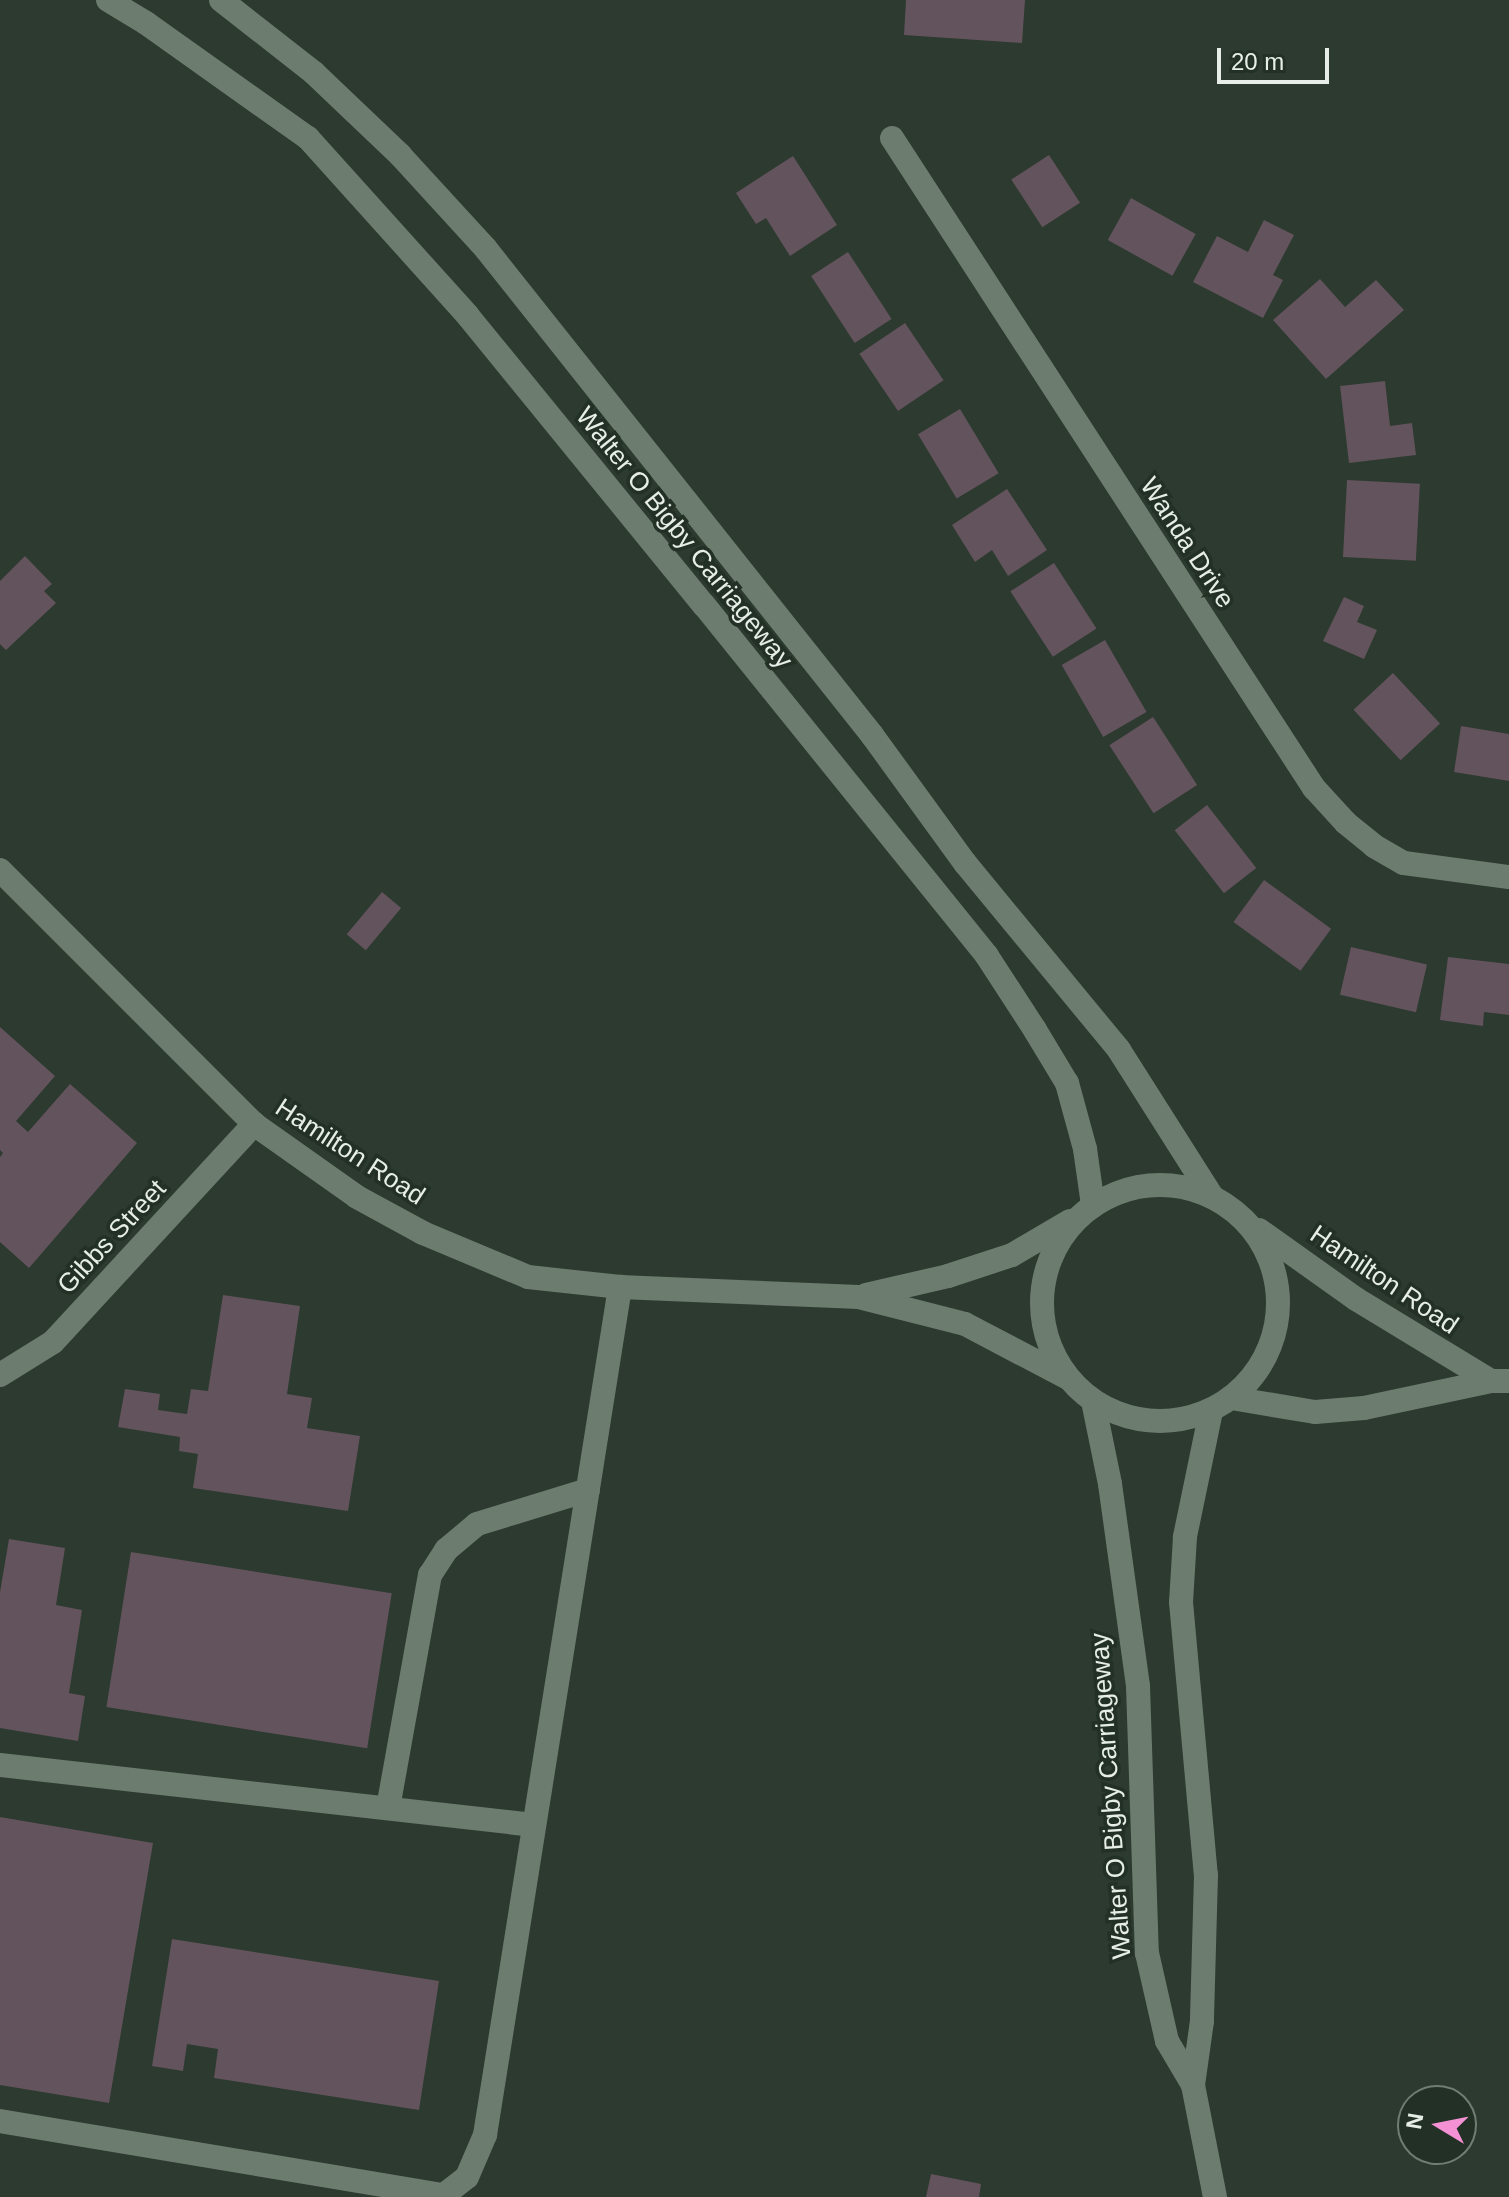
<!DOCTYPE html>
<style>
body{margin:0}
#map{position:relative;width:1509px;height:2197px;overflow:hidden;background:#2c3a2f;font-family:Arial,sans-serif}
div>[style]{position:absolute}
.building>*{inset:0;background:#63535d;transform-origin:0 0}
.minor>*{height:24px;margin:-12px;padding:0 12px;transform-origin:12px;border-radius:12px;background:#6c7c6e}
.minor>.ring{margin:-12px;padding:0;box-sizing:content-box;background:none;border:24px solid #6c7c6e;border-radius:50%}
span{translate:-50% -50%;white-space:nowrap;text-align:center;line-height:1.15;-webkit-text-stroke:7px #233025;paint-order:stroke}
.street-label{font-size:26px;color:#e6eee7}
.north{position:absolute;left:1397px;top:2085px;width:80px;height:80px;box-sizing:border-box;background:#233025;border:2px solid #717c73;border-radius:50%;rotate:280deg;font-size:22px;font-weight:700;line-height:32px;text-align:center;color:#e6eee7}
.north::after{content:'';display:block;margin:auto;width:28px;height:36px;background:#f491d4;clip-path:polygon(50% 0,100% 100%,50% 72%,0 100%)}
.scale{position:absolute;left:1217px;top:48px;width:112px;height:36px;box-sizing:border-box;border:4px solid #e6eee7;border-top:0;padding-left:10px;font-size:24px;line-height:28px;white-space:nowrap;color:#e6eee7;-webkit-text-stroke:6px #233025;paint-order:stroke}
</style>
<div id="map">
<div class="building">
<div style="clip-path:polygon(906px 0,1025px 0,1022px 43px,904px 35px)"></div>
<div style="left:1049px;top:155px;width:57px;height:45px;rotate:57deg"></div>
<div style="clip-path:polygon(793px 156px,837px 225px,790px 256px,766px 218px,756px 224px,736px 193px)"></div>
<div style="left:1131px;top:198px;width:74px;height:48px;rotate:29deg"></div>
<div style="clip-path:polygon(1264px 220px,1294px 235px,1273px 275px,1283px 280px,1263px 318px,1193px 282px,1217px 236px,1248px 252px)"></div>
<div style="left:848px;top:252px;width:80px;height:44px;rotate:57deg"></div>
<div style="clip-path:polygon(1320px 279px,1345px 307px,1376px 280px,1404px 310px,1326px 379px,1273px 320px)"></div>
<div style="left:905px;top:323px;width:69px;height:55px;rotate:56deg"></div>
<div style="clip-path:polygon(1385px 381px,1390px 426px,1412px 423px,1416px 455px,1349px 463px,1340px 386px)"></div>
<div style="left:960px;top:409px;width:75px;height:49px;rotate:59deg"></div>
<div style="left:1347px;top:480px;width:73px;height:77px;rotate:3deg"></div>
<div style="clip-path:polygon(1007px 489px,1047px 550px,1008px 576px,992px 550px,975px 562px,952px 525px)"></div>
<div style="clip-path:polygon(25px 556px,52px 584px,44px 591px,56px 603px,6px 650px,0 644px,0 581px)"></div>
<div style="left:1054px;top:563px;width:78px;height:52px;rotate:57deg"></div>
<div style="clip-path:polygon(1344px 597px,1364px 606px,1357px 622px,1377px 630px,1364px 659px,1323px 641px)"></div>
<div style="left:1105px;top:640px;width:83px;height:50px;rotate:60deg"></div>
<div style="left:1393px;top:673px;width:69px;height:54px;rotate:47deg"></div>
<div style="left:1153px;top:717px;width:81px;height:52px;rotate:57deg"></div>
<div style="clip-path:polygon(1461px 726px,1509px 734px,1509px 781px,1454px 772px)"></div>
<div style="left:1207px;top:805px;width:80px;height:41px;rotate:52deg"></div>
<div style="left:1264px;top:880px;width:83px;height:52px;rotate:36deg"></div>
<div style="left:382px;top:892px;width:25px;height:55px;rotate:40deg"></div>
<div style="left:1351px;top:947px;width:78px;height:49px;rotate:13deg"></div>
<div style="clip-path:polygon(1448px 957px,1509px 964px,1509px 1015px,1484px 1012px,1483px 1026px,1440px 1020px)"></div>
<div style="clip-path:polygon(0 1027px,55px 1076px,16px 1121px,28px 1132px,70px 1084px,137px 1143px,29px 1268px,0 1242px,0 1157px,3px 1153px,0 1150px)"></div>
<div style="clip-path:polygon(223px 1295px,300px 1306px,287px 1394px,312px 1398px,307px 1428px,360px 1436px,348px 1511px,193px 1488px,198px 1454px,179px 1451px,180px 1437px,118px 1427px,125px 1389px,160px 1394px,158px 1410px,187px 1414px,191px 1389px,208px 1391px)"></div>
<div style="clip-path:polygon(9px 1539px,65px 1548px,56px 1605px,82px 1610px,69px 1693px,85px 1696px,78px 1741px,0 1728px,0 1592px)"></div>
<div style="left:131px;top:1552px;width:264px;height:157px;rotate:9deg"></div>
<div style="clip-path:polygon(0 1817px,153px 1843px,109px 2103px,0 2085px)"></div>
<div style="clip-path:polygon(172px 1939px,439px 1981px,419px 2110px,214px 2078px,218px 2049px,187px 2044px,183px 2071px,152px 2066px)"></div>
<div style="clip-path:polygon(931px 2174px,981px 2184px,979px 2197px,926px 2197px)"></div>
</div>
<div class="minor">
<div style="left:108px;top:0;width:44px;rotate:31.2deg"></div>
<div style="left:146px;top:23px;width:199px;rotate:35.4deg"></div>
<div style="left:308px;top:138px;width:239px;rotate:48deg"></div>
<div style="left:468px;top:316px;width:373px;rotate:50.8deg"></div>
<div style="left:704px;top:605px;width:451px;rotate:51.1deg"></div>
<div style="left:987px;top:956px;width:88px;rotate:57deg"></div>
<div style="left:1035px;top:1030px;width:62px;rotate:58.9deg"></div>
<div style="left:1067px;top:1083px;width:68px;rotate:74.7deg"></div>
<div style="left:1085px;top:1149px;width:57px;rotate:81.9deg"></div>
<div style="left:221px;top:0;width:118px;rotate:38.1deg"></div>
<div style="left:314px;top:73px;width:119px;rotate:43.6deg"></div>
<div style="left:400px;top:155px;width:127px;rotate:47.5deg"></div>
<div style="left:486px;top:249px;width:621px;rotate:51.54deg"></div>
<div style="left:872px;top:735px;width:158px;rotate:54deg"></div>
<div style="left:965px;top:863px;width:242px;rotate:50.5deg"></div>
<div style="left:1119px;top:1050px;width:172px;rotate:57.6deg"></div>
<div style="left:892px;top:138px;width:775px;rotate:57.01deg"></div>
<div style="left:1314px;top:788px;width:47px;rotate:47.6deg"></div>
<div style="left:1346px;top:823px;width:36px;rotate:39deg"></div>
<div style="left:1374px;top:846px;width:34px;rotate:30deg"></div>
<div style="left:1404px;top:863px;width:106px;rotate:7.6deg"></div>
<div style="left:0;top:870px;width:359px;rotate:45deg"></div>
<div style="left:254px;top:1124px;width:126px;rotate:35.3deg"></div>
<div style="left:357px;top:1197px;width:75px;rotate:28.6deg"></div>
<div style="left:423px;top:1233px;width:114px;rotate:22.7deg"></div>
<div style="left:528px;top:1277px;width:93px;rotate:6.2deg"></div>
<div style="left:620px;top:1287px;width:239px;rotate:2.4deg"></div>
<div style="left:859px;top:1297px;width:109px;rotate:14.3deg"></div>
<div style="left:965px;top:1324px;width:116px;rotate:27.7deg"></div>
<div class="ring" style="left:1042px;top:1185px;width:212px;height:212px"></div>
<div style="left:1259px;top:1230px;width:119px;rotate:35.4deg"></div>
<div style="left:1356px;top:1299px;width:158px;rotate:31.3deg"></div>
<div style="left:866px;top:1295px;width:84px;rotate:-13deg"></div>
<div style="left:948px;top:1276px;width:67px;rotate:-18.2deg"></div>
<div style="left:1012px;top:1255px;width:67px;rotate:-30.4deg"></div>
<div style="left:0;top:1375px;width:62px;rotate:-31.9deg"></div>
<div style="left:53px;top:1342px;width:297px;rotate:-47.3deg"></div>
<div style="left:1231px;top:1398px;width:85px;rotate:9.5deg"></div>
<div style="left:1315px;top:1412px;width:49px;rotate:-4.7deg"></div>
<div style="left:1364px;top:1408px;width:130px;rotate:-12deg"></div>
<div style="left:1491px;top:1381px;width:18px"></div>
<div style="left:1093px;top:1401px;width:85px;rotate:78.4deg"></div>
<div style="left:1110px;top:1484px;width:204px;rotate:82.1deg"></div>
<div style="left:1138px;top:1686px;width:267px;rotate:88.1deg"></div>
<div style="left:1147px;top:1953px;width:90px;rotate:77.2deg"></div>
<div style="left:1167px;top:2041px;width:51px;rotate:59.4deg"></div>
<div style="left:1211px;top:1411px;width:129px;rotate:101.7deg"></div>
<div style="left:1185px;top:1537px;width:65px;rotate:93.5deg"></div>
<div style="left:1181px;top:1602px;width:274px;rotate:84.8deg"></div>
<div style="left:1206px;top:1875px;width:146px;rotate:91.6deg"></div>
<div style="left:1202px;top:2021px;width:65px;rotate:98deg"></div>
<div style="left:1193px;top:2085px;width:114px;rotate:78.9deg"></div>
<div style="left:0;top:1765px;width:537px;rotate:6.41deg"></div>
<div style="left:388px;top:1808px;width:237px;rotate:-79.8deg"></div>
<div style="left:430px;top:1575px;width:30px;rotate:-57deg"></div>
<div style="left:446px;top:1550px;width:40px;rotate:-40deg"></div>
<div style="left:477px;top:1524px;width:116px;rotate:-17deg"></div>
<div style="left:0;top:2121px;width:450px;rotate:9.5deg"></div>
<div style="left:444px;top:2195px;width:29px;rotate:-38deg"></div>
<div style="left:467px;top:2177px;width:46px;rotate:-66.8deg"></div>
<div style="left:485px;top:2135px;width:859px;rotate:-80.95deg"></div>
</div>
<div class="street-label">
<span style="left:684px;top:538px;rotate:51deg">Walter O Bigby Carriageway</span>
<span style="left:1187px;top:543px;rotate:57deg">Wanda Drive</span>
<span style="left:350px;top:1152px;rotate:33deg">Hamilton Road</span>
<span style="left:112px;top:1237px;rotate:-47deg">Gibbs Street</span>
<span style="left:1384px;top:1280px;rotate:34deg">Hamilton Road</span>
<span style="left:1111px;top:1796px;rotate:-94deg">Walter O Bigby Carriageway</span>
</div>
<div class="north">N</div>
<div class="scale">20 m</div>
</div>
